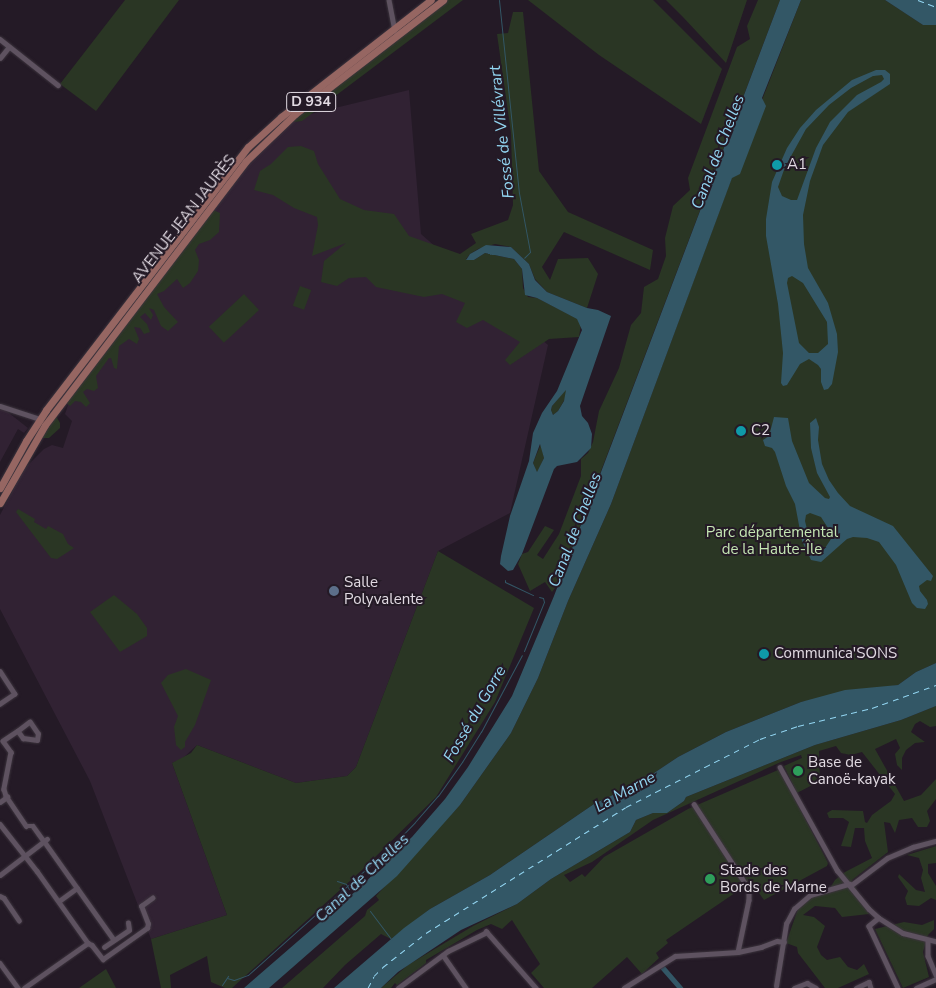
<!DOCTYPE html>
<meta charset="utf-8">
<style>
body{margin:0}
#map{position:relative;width:936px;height:988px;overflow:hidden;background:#241a26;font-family:"Nunito Sans",sans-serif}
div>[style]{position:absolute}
.built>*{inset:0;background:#312233}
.green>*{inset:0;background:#2a3624;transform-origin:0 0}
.water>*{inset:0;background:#335766}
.stream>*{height:1px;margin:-0.5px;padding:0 0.5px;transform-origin:0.5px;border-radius:0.5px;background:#335766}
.canal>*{height:5px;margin:-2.5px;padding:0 2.5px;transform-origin:2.5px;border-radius:2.5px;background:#335766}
.ferry>*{height:1px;margin-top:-0.5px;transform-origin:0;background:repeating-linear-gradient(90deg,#92d5f1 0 6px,transparent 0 11px)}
.roads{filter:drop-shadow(0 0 1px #3c343d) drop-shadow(0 0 1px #3c343d)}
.minor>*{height:4.5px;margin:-2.25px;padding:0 2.25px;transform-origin:2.25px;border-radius:2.25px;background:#5e5260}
.primary>*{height:7px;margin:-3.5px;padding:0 3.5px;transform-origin:3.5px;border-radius:3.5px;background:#966662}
.dots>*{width:14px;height:14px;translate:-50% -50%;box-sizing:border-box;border:2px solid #241a26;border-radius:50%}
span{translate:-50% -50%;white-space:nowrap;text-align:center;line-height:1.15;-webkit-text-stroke:4px #241a26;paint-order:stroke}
.shield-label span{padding:1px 4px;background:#241a26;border:1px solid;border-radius:4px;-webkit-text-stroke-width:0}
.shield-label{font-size:14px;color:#e1dae2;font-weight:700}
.poi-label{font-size:15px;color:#e1dae2}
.left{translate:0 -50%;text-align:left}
.street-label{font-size:15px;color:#e1dae2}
.park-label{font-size:15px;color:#c4e6b3}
.water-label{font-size:16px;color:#92d5f1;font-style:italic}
</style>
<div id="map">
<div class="built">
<div style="clip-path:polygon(409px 90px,421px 234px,548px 345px,510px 513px,438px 551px,356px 767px,347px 776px,296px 783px,197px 745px,182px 759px,172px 763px,227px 915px,151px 939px,90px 781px,0 609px,0 515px,24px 469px,44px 449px,52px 445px,63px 448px,72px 421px,65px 414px,68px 405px,66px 402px,213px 210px,242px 168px,294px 118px)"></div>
<div style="clip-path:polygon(0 406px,28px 428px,24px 433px,18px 429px,0 462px)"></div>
</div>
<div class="green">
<div style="clip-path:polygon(125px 0,179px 0,96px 111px,60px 84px)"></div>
<div style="clip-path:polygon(446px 0,463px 0,302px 121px,294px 122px,294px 118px)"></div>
<div style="clip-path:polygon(528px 0,653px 0,722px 69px,701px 124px,599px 55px)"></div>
<div style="clip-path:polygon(666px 0,747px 0,726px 63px,682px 16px)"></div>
<div style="clip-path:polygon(758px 0,780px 0,558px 584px,552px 592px,545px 582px,530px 591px,518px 564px,522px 554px,528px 552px,545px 526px,554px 530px,537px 555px,543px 559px,559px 534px,581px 476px,581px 459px,588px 453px,593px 442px,599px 411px,619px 368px,631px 325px,641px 313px,644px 287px,658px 279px,666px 256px,665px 238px,673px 206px,690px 190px,688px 178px,737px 47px,750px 39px,747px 26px)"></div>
<div style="clip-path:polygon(801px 0,885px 0,923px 25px,936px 25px,936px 663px,916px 672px,898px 685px,801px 702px,726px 732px,678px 757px,642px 781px,594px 804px,490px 875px,430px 909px,391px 939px,381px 934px,345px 965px,323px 988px,282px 988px,365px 916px,367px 910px,379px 900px,376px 896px,460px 805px,511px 733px,538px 678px,568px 601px,611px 504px,732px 177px)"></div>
<div style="clip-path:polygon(513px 12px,523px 12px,539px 171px,568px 212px,653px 250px,650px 270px,564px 232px,542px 267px,550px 280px,558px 259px,588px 258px,598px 274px,587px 308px,547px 292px,535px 279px,529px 264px,511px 247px,495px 244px,478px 249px,470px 254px,466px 259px,474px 260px,485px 253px,514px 259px,522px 269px,523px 288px,528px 297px,537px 298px,578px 319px,581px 324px,579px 337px,549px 339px,510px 365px,505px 360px,520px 342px,483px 320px,467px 328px,456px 322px,465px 303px,442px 294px,424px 297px,376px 287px,366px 277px,349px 278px,337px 286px,321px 282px,324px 261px,346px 243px,312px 256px,318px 225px,317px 217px,294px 208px,273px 195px,254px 190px,260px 171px,271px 164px,288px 147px,301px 146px,314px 151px,318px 164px,340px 199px,364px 210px,394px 214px,409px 236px,460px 254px,476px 243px,471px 234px,508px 220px,513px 205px,511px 133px,497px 34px,508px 33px)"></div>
<div style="clip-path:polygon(213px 210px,220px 213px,219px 232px,210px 240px,199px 244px,195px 250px,199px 260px,198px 271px,190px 283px,183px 288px,177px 279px,164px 291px,157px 294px,164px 307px,178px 322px,168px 331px,161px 326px,154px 310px,149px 308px,153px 315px,151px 320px,145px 313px,140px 317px,147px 324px,150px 332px,144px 334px,140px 328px,134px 327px,139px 339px,137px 344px,129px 339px,119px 346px,117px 369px,114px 368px,111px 358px,109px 358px,96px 376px,98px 388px,94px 391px,87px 389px,83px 392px,90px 403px,86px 407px,81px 402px,75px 401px,70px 406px,66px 402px)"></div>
<div style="left:300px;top:286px;width:12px;height:21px;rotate:20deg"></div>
<div style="left:244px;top:294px;width:22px;height:48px;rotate:47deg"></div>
<div style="clip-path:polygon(566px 389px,566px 397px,558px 411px,553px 415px,551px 410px,552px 406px)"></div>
<div style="clip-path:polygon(56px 416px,60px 423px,60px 428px,49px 438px,41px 438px)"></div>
<div style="clip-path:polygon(541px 444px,544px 458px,537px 473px,533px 463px)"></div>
<div style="clip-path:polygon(18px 509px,35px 519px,34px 522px,46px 529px,48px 526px,63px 534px,68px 544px,74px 548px,57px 559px,51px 558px,16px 512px)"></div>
<div style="clip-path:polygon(438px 551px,534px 608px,495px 702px,436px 797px,362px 870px,232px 988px,225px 988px,211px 982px,207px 956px,170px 975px,171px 988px,161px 988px,151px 939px,227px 915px,172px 763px,191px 753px,197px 745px,296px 783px,347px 776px,356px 767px)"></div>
<div style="clip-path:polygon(114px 595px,137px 614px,147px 628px,147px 636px,120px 652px,90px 612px)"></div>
<div style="clip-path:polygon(186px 669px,211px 680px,195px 725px,185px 742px,185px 747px,181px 750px,176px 745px,174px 727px,178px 716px,161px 683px,168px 675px)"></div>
<div style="clip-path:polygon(936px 706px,936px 726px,930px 727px,920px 721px,915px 724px,911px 732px,925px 742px,915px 743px,906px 750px,902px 758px,902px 770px,897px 765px,895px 754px,900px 748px,896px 739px,875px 749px,904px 801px,921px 795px,936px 779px,936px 799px,927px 811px,930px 821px,927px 827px,918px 827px,912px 818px,899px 820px,895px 833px,890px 823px,884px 822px,888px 852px,852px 880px,869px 914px,842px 917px,835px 908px,815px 906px,803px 915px,814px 917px,825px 926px,817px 947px,821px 955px,827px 960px,840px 957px,848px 967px,857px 970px,864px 964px,869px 974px,838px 988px,825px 988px,798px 953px,797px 947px,786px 943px,798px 909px,812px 897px,828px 891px,835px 880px,845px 872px,872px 858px,865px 841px,864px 828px,855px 828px,851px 847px,841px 846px,849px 822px,843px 818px,829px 818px,827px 813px,832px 810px,863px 811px,865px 822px,867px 823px,872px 815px,891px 801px,895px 794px,862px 752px,851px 755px,841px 753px,836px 746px,819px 751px,820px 781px,797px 793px,784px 766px,802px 758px,801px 755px,781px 762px,653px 820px,592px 862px,564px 875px,570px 882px,582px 874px,585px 877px,604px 857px,688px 809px,778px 770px,781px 772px,828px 863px,827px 866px,764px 900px,751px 882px,666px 940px,668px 943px,656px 953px,659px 958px,642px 974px,627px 957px,592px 988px,544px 988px,531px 973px,540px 964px,512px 920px,502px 929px,491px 924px,477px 930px,426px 960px,426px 963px,397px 985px,395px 983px,391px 988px,381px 988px,408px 965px,473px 926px,517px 904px,551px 879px,630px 832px,636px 820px,653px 813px,667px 813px,684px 801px,686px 797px,815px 745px,901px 720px)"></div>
<div style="clip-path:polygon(936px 846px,936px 863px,928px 864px,928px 873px,936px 886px,936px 900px,931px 898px,919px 906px,907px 905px,905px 898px,908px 891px,898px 877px,899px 874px,916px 890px,925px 892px,921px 878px,923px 870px,919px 858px,907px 855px)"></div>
<div style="clip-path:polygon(934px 920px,934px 929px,928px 935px,923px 952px,929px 977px,903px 988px,875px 929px,904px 922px,922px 925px)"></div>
<div style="clip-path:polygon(106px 969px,116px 988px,79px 988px)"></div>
</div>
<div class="water">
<div style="clip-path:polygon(780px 0,801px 0,762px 98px,766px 106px,740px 174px,732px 178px,611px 504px,568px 601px,538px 678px,511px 733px,460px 805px,397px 876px,269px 988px,244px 988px,357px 890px,412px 837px,445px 799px,468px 767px,512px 696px,554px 596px)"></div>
<div style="clip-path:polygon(885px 0,936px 0,936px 25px,923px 25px)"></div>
<div style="clip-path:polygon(evenodd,876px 70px,885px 70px,890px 74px,890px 84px,848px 112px,823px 145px,810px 181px,803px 215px,804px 244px,808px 268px,828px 303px,837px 334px,838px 352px,832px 384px,828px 389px,824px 390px,821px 382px,821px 369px,818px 365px,809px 359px,800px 364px,787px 385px,783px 386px,781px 383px,783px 353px,778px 304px,766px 236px,766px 219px,772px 182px,787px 148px,800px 128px,816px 110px,852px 80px,876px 70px,882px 75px,884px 79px,881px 82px,857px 95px,830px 122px,816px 148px,797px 200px,791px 200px,782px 196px,778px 187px,785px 167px,806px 129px,829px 105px,851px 88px,873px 76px,882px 75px,876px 70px,792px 276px,803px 283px,827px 322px,828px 344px,818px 353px,809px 353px,799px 343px,787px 283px,788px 278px,792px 276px)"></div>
<div style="clip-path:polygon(evenodd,486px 245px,511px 247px,529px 264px,535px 280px,547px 292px,587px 308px,598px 310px,611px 316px,580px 406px,582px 416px,588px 423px,592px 434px,591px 448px,577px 462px,557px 466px,554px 469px,522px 554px,513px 570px,508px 571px,500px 564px,501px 556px,510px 516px,529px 461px,533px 433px,542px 413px,557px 391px,582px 330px,577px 319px,537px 298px,525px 295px,522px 269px,514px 259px,485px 253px,474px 260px,466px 260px,470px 254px,486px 245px,566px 390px,564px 401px,558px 411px,553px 415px,551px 410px,552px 406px,566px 390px,486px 245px,540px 444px,544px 458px,537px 472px,533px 463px,540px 444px)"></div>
<div style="clip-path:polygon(evenodd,774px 417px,788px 418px,792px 441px,809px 483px,825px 498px,829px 499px,830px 497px,817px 473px,811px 448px,810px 423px,816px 418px,819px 427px,818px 440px,822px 464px,829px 480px,838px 493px,850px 506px,893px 526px,933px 576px,931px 581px,927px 580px,919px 586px,920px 591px,927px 600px,928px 604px,925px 609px,917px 608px,912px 603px,896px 565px,879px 542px,867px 538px,853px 537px,847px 539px,821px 562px,811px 560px,802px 541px,795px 504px,786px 486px,775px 452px,772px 448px,765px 446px,763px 440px,769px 436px,774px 417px,810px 513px,821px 517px,833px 536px,821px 554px,814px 552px,808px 533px,805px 521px,806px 515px,810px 513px)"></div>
<div style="clip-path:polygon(936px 663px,936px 706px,901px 720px,815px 745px,686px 797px,684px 801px,667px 813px,653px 813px,636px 820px,630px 832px,551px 879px,517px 904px,461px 930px,398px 972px,381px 988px,334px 988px,404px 928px,430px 909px,490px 875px,594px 804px,642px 781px,678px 757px,726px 732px,801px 702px,845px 690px,898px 685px,916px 672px)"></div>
</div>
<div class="stream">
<div style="left:499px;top:0;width:194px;rotate:84.1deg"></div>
<div style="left:519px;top:193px;width:60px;rotate:79.4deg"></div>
<div style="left:530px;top:252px;width:8px;rotate:135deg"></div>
<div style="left:505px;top:580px;width:2px;rotate:90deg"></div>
<div style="left:505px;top:582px;width:31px;rotate:25deg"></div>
<div style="left:524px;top:651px;width:53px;rotate:-67.8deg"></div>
<div style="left:544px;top:602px;width:4px;rotate:-104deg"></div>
<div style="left:543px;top:598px;width:4px;rotate:-166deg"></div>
<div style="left:337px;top:881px;width:9px;rotate:18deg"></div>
<div style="left:346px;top:884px;width:6px;rotate:59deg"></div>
<div style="left:370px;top:911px;width:36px;rotate:53deg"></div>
<div style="left:227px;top:978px;width:7px;rotate:16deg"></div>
<div style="left:234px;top:980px;width:15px;rotate:-20deg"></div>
<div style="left:248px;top:975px;width:196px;rotate:-41.9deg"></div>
<div style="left:394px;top:844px;width:30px;rotate:-46deg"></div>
<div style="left:415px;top:822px;width:35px;rotate:-49deg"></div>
<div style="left:438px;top:796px;width:42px;rotate:-54.8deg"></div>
<div style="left:462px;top:762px;width:36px;rotate:-58deg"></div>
<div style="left:481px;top:732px;width:87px;rotate:-62deg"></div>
<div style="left:222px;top:985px;width:11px;rotate:-56deg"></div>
</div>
<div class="canal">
<div style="left:662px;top:967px;width:28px;rotate:49deg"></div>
</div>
<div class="ferry">
<div style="left:918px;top:0;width:19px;rotate:21deg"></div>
<div style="left:368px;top:988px;width:13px;rotate:-63deg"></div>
<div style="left:374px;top:976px;width:13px;rotate:-45deg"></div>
<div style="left:383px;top:967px;width:55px;rotate:-38.3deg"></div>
<div style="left:426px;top:933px;width:236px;rotate:-32.2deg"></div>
<div style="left:626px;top:807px;width:150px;rotate:-26.9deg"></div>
<div style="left:760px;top:739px;width:40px;rotate:-18.9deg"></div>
<div style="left:798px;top:726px;width:76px;rotate:-13.7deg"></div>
<div style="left:872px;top:708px;width:68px;rotate:-19.8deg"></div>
</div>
<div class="roads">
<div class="minor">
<div style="left:389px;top:0;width:31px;rotate:79deg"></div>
<div style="left:0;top:39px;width:74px;rotate:38.4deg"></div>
<div style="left:0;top:58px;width:14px;rotate:-51deg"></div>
<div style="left:0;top:406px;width:42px;rotate:18deg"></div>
<div style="left:0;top:671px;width:27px;rotate:57deg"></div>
<div style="left:15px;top:694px;width:18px;rotate:146deg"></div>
<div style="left:18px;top:731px;width:9px;rotate:54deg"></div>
<div style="left:23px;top:738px;width:14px;rotate:8deg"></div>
<div style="left:37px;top:740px;width:6px;rotate:-81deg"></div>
<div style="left:38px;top:734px;width:14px;rotate:-124deg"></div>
<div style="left:30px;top:722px;width:15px;rotate:143deg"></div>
<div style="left:18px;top:731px;width:18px;rotate:146deg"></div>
<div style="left:3px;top:741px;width:14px;rotate:54deg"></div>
<div style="left:11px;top:752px;width:38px;rotate:101deg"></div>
<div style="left:4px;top:789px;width:7px;rotate:74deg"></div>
<div style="left:6px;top:796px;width:36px;rotate:56deg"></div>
<div style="left:26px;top:826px;width:7px"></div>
<div style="left:33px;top:826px;width:19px;rotate:54deg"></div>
<div style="left:44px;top:841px;width:121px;rotate:54.7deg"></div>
<div style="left:780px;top:767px;width:118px;rotate:61deg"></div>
<div style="left:837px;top:870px;width:50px;rotate:50.6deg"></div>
<div style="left:869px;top:909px;width:13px;rotate:42deg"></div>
<div style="left:879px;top:918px;width:28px;rotate:32deg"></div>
<div style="left:903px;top:933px;width:34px;rotate:14deg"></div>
<div style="left:0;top:802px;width:9px;rotate:-36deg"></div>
<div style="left:694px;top:804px;width:101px;rotate:57.1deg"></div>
<div style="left:749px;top:889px;width:11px;rotate:90deg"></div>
<div style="left:749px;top:900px;width:53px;rotate:101.9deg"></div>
<div style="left:0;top:824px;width:60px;rotate:51.8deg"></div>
<div style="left:37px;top:871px;width:88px;rotate:54.7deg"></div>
<div style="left:88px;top:943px;width:4px;rotate:27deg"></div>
<div style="left:92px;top:945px;width:18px;rotate:52deg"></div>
<div style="left:103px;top:959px;width:54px;rotate:-35.2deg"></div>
<div style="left:147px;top:928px;width:4px;rotate:-76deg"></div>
<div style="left:148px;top:924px;width:19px;rotate:-111deg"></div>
<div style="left:141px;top:906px;width:14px;rotate:-36deg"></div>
<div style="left:0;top:875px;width:59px;rotate:-37.5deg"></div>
<div style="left:850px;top:886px;width:46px;rotate:-37.1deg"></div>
<div style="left:887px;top:858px;width:28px;rotate:-23deg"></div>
<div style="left:913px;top:847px;width:24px;rotate:-15deg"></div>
<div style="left:0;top:896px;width:4px;rotate:27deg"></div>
<div style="left:4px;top:898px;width:27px;rotate:56deg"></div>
<div style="left:59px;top:901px;width:22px;rotate:-36deg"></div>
<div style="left:879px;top:918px;width:13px;rotate:141deg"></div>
<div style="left:869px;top:926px;width:68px;rotate:64.9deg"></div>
<div style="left:486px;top:931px;width:76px;rotate:48.7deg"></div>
<div style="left:928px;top:940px;width:16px;rotate:90deg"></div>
<div style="left:928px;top:956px;width:21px;rotate:67deg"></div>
<div style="left:104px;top:947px;width:30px;rotate:-34deg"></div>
<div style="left:129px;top:930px;width:7px;rotate:-98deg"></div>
<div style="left:443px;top:955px;width:40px;rotate:55.1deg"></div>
<div style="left:0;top:963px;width:31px;rotate:54deg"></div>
<div style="left:776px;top:986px;width:63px;rotate:-80.8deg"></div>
<div style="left:786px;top:924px;width:17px;rotate:-62deg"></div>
<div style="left:794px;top:909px;width:21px;rotate:-41deg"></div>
<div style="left:810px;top:895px;width:41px;rotate:-15.8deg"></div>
<div style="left:24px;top:988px;width:78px;rotate:-35.1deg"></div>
<div style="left:398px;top:988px;width:62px;rotate:-36.5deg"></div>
<div style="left:448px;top:951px;width:43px;rotate:-26deg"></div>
<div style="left:624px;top:988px;width:60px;rotate:-32.1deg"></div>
<div style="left:675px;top:956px;width:63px;rotate:-3.6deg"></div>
<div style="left:738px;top:952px;width:24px;rotate:-12deg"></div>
<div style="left:761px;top:947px;width:17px;rotate:-21deg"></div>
<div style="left:777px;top:941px;width:7px;rotate:8deg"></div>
<div style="left:794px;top:988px;width:14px;rotate:-21deg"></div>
<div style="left:807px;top:983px;width:10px;rotate:29deg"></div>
<div style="left:856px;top:988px;width:14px;rotate:-25deg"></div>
<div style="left:869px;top:982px;width:6px;rotate:72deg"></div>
<div style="left:916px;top:988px;width:22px;rotate:-24deg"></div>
</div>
<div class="primary">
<div style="left:0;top:488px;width:54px;rotate:-61deg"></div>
<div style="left:26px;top:441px;width:37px;rotate:-57deg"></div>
<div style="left:46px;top:410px;width:332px;rotate:-52.5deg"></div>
<div style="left:248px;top:147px;width:45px;rotate:-42.3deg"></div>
<div style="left:281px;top:117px;width:190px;rotate:-38deg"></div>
<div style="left:0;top:503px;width:90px;rotate:-60deg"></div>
<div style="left:45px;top:425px;width:332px;rotate:-52.7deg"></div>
<div style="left:246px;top:161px;width:68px;rotate:-43.8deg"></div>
<div style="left:295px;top:114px;width:187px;rotate:-37.6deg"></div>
</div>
</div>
<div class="dots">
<div style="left:777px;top:165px;background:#0f9aa8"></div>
<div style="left:741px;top:431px;background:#0f9aa8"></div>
<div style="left:334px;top:591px;background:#5c6f8a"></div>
<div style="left:764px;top:654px;background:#0f9aa8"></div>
<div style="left:798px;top:771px;background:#2e9e5b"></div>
<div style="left:710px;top:879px;background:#2e9e5b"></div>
</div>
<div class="shield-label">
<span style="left:311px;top:102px">D 934</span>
</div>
<div class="poi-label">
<span class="left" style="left:787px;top:165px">A1</span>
<span class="left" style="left:751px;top:431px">C2</span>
<span class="left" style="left:344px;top:591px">Salle<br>Polyvalente</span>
<span class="left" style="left:774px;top:654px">Communica'SONS</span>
<span class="left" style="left:808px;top:771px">Base de<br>Canoë-kayak</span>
<span class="left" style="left:720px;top:879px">Stade des<br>Bords de Marne</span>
</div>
<div class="street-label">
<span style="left:184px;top:219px;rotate:-52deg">AVENUE JEAN JAURÈS</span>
</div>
<div class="park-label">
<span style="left:772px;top:541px">Parc départemental<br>de la Haute-Île</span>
</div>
<div class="water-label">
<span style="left:502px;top:132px;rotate:-96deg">Fossé de Villévrart</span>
<span style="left:718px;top:152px;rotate:-69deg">Canal de Chelles</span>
<span style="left:575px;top:530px;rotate:-69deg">Canal de Chelles</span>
<span style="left:475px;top:714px;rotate:-60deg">Fossé du Gorre</span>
<span style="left:625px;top:792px;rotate:-29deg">La Marne</span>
<span style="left:362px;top:878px;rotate:-43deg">Canal de Chelles</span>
</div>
</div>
